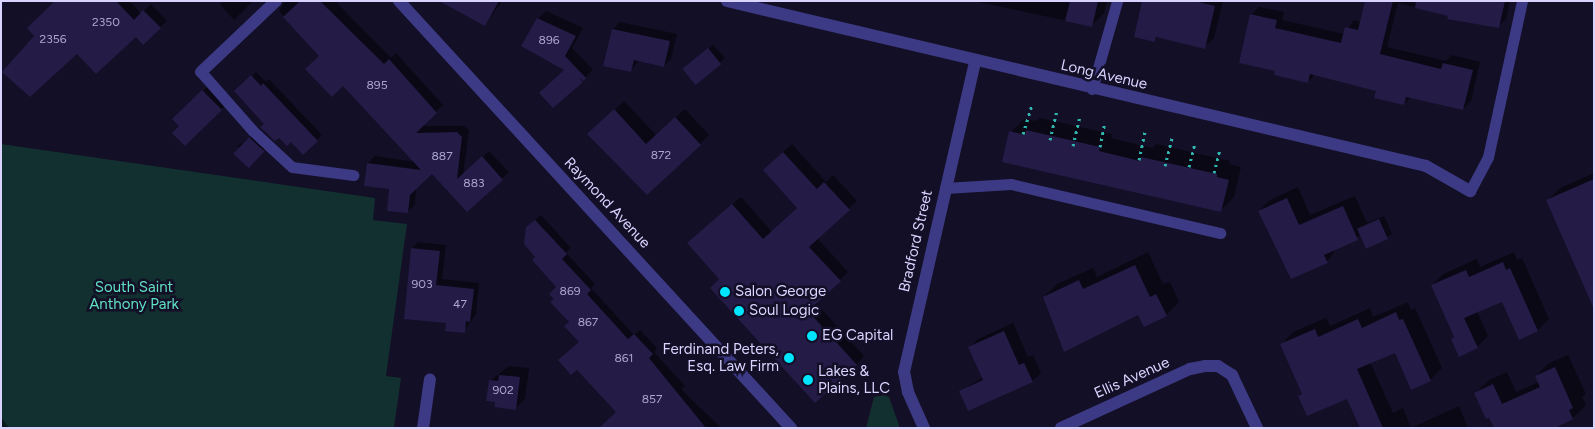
<!DOCTYPE html>
<style>
body{margin:0}
#map{position:relative;width:1595px;height:429px;overflow:hidden;background:#130f26;font-family:Figtree,sans-serif}
div>[style]{position:absolute}
.green>*{inset:0;background:#12302f}
.shadow>*{inset:0;background:#0007}
.building>*{inset:0;background:#241b47;transform-origin:0 0}
.path>*{height:3px;margin-top:-1.5px;transform-origin:0;background:repeating-linear-gradient(90deg,#2fb8b0 0 2.5px,transparent 0 6.5px)}
.service>*{height:11px;margin:-5.5px;padding:0 5.5px;transform-origin:5.5px;border-radius:5.5px;background:#3d3a85}
.minor>*{height:12px;margin:-6px;padding:0 6px;transform-origin:6px;border-radius:6px;background:#3d3a85}
.tertiary>*{height:12px;margin:-6px;padding:0 6px;transform-origin:6px;border-radius:6px;background:#3d3a85}
.dots>*{width:14px;height:14px;translate:-50% -50%;box-sizing:border-box;border:2px solid #130f26;border-radius:50%}
span{translate:-50% -50%;white-space:nowrap;text-align:center;line-height:1.15;-webkit-text-stroke:5px #130f26;paint-order:stroke}
.number-label{font-size:12px;color:#aca6d1}
.number-label span{-webkit-text-stroke-width:0}
.street-label{font-size:15px;color:#d9d4ff}
.park-label{font-size:15px;color:#5fe0c0}
.poi-label{font-size:15px;color:#d9d4ff}
.left{translate:0 -50%;text-align:left}
.right{translate:-100% -50%;text-align:right}
.frame{position:absolute;inset:0;border:2px solid #d9d4ff;pointer-events:none}
</style>
<div id="map">
<div class="green">
<div style="clip-path:polygon(1px 144px,375px 198px,373px 220px,407px 224px,386px 376px,401px 378px,394px 428px,1px 428px)"></div>
<div style="clip-path:polygon(884px 395px,889px 397px,900px 428px,866px 428px,874px 397px)"></div>
</div>
<div class="shadow">
<div style="clip-path:polygon(76px 1px,130px 1px,141px 14px,151px 4px,167px 21px,143px 43px,136px 35px)"></div>
<div style="clip-path:polygon(223px 1px,253px 1px,234px 20px,220px 4px)"></div>
<div style="clip-path:polygon(285px 1px,335px 1px,391px 58px,396px 53px,443px 105px,421px 126px,464px 126px,469px 130px,463px 175px,489px 151px,509px 172px,467px 210px,433px 173px,416px 187px,415px 205px,408px 211px,368px 163px,375px 156px,415px 162px,279px 11px)"></div>
<div style="clip-path:polygon(458px 1px,502px 1px,485px 25px)"></div>
<div style="clip-path:polygon(1107px 1px,1104px 13px,1091px 26px,978px 2px)"></div>
<div style="clip-path:polygon(1143px 1px,1223px 1px,1214px 38px,1204px 47px,1159px 36px,1155px 41px)"></div>
<div style="clip-path:polygon(1366px 1px,1510px 1px,1506px 19px,1498px 27px,1398px 3px,1387px 47px,1446px 61px,1452px 55px,1480px 62px,1471px 101px,1463px 109px,1411px 97px,1404px 104px,1377px 90px,1315px 74px,1308px 82px,1276px 70px,1251px 15px,1259px 7px,1284px 12px,1282px 20px,1344px 34px,1354px 20px,1361px 22px)"></div>
<div style="clip-path:polygon(546px 11px,583px 28px,572px 48px,593px 70px,553px 107px,566px 69px,538px 19px)"></div>
<div style="clip-path:polygon(620px 22px,677px 34px,671px 59px,663px 66px,639px 60px,630px 71px,613px 29px)"></div>
<div style="clip-path:polygon(713px 45px,725px 58px,696px 84px,689px 66px)"></div>
<div style="clip-path:polygon(256px 72px,266px 82px,269px 79px,322px 135px,303px 153px,291px 140px,266px 124px,236px 91px)"></div>
<div style="clip-path:polygon(208px 86px,226px 105px,185px 144px,181px 126px,174px 119px)"></div>
<div style="clip-path:polygon(624px 101px,656px 135px,685px 109px,709px 135px,647px 194px,598px 125px)"></div>
<div style="clip-path:polygon(1040px 118px,1112px 134px,1111px 138px,1152px 148px,1156px 144px,1230px 161px,1229px 164px,1241px 167px,1234px 197px,1221px 210px,1011px 132px,1024px 119px,1036px 121px)"></div>
<div style="clip-path:polygon(254px 133px,267px 146px,263px 150px,237px 147px)"></div>
<div style="clip-path:polygon(792px 144px,826px 182px,833px 175px,857px 201px,817px 238px,848px 272px,816px 303px,864px 356px,856px 365px,720px 279px,697px 235px,741px 197px,772px 232px,798px 207px,772px 162px)"></div>
<div style="clip-path:polygon(1594px 173px,1594px 306px,1547px 201px,1560px 188px)"></div>
<div style="clip-path:polygon(1298px 187px,1310px 215px,1355px 196px,1367px 223px,1384px 216px,1392px 234px,1367px 248px,1361px 235px,1337px 248px,1327px 262px,1259px 211px,1270px 200px)"></div>
<div style="clip-path:polygon(541px 215px,571px 248px,566px 253px,595px 284px,591px 288px,634px 335px,640px 330px,657px 348px,654px 352px,685px 386px,681px 389px,721px 428px,654px 428px,618px 412px,555px 299px,558px 286px,537px 257px,533px 222px)"></div>
<div style="clip-path:polygon(418px 242px,446px 245px,442px 279px,479px 283px,476px 314px,464px 331px,412px 249px)"></div>
<div style="clip-path:polygon(1148px 252px,1163px 284px,1170px 282px,1179px 302px,1166px 315px,1044px 297px,1057px 284px,1093px 268px,1097px 277px)"></div>
<div style="clip-path:polygon(1514px 252px,1517px 260px,1522px 258px,1549px 319px,1538px 330px,1520px 338px,1503px 300px,1477px 311px,1488px 336px,1477px 347px,1455px 336px,1432px 285px,1443px 274px,1477px 259px,1480px 267px)"></div>
<div style="clip-path:polygon(1408px 302px,1411px 310px,1415px 308px,1442px 368px,1430px 380px,1395px 351px,1370px 362px,1393px 413px,1403px 408px,1411px 428px,1459px 406px,1468px 428px,1361px 428px,1347px 397px,1299px 396px,1303px 392px,1282px 344px,1293px 332px,1326px 318px,1330px 326px,1370px 308px,1373px 317px)"></div>
<div style="clip-path:polygon(1013px 323px,1028px 357px,1033px 355px,1041px 373px,1032px 381px,961px 391px,983px 377px,970px 348px,978px 339px)"></div>
<div style="clip-path:polygon(1568px 355px,1586px 394px,1582px 397px,1586px 405px,1573px 418px,1552px 428px,1494px 428px,1476px 393px,1489px 380px,1507px 372px,1516px 392px,1539px 382px,1536px 376px,1549px 363px)"></div>
<div style="clip-path:polygon(509px 366px,529px 368px,525px 399px,516px 408px,490px 381px)"></div>
<div style="clip-path:polygon(1px 417px,9px 428px,1px 428px)"></div>
</div>
<div class="building">
<div style="clip-path:polygon(55px 1px,116px 1px,134px 20px,143px 10px,161px 28px,143px 45px,136px 37px,96px 74px,77px 54px,30px 97px,2px 72px,34px 36px,27px 28px)"></div>
<div style="clip-path:polygon(300px 1px,320px 1px,384px 64px,389px 59px,437px 113px,416px 133px,457px 132px,462px 137px,457px 179px,482px 156px,503px 180px,467px 212px,432px 174px,410px 195px,408px 213px,387px 211px,389px 189px,364px 186px,367px 163px,421px 170px,343px 86px,332px 97px,305px 69px,319px 56px,283px 17px)"></div>
<div style="clip-path:polygon(439px 1px,499px 1px,485px 26px)"></div>
<div style="clip-path:polygon(1070px 1px,1098px 1px,1092px 27px,1065px 21px)"></div>
<div style="clip-path:polygon(1142px 1px,1195px 1px,1215px 6px,1205px 49px,1156px 37px,1155px 42px,1134px 37px)"></div>
<div style="clip-path:polygon(1365px 1px,1393px 1px,1380px 54px,1441px 69px,1443px 63px,1473px 70px,1463px 110px,1406px 97px,1404px 105px,1374px 98px,1376px 91px,1310px 74px,1308px 83px,1274px 75px,1275px 71px,1239px 63px,1250px 14px,1277px 20px,1275px 28px,1341px 43px,1345px 27px,1358px 30px)"></div>
<div style="clip-path:polygon(1416px 1px,1505px 1px,1499px 28px,1447px 19px,1448px 16px,1415px 8px)"></div>
<div style="clip-path:polygon(537px 18px,576px 36px,565px 56px,586px 78px,584px 81px,579px 78px,583px 82px,553px 108px,539px 93px,564px 70px,521px 46px)"></div>
<div style="clip-path:polygon(612px 29px,670px 41px,664px 67px,634px 60px,631px 72px,603px 66px)"></div>
<div style="left:708px;top:48px;width:21px;height:33px;rotate:51deg"></div>
<div style="clip-path:polygon(251px 75px,261px 86px,263px 83px,318px 141px,303px 155px,291px 142px,287px 146px,279px 138px,275px 141px,260px 127px,264px 124px,234px 91px)"></div>
<div style="clip-path:polygon(202px 90px,222px 110px,185px 146px,172px 133px,179px 126px,172px 119px)"></div>
<div style="clip-path:polygon(614px 109px,646px 144px,675px 117px,701px 145px,647px 195px,587px 134px)"></div>
<div style="clip-path:polygon(1026px 130px,1100px 147px,1099px 151px,1140px 161px,1141px 157px,1217px 174px,1217px 177px,1229px 180px,1221px 212px,1002px 162px,1009px 131px,1025px 135px)"></div>
<div style="left:249px;top:137px;width:21px;height:23px;rotate:43deg"></div>
<div style="clip-path:polygon(783px 152px,817px 189px,824px 182px,850px 210px,809px 247px,841px 281px,808px 311px,857px 365px,815px 403px,710px 288px,719px 279px,687px 243px,732px 204px,763px 239px,797px 208px,763px 170px)"></div>
<div style="clip-path:polygon(1594px 179px,1594px 309px,1546px 200px)"></div>
<div style="clip-path:polygon(1287px 198px,1299px 225px,1343px 206px,1358px 240px,1324px 255px,1328px 263px,1291px 279px,1258px 211px)"></div>
<div style="left:1379px;top:219px;width:22px;height:24px;rotate:66deg"></div>
<div style="clip-path:polygon(535px 220px,567px 254px,562px 259px,591px 290px,587px 294px,628px 339px,634px 334px,653px 354px,649px 358px,706px 428px,599px 428px,616px 412px,577px 370px,571px 375px,558px 360px,579px 342px,564px 326px,569px 322px,550px 302px,554px 299px,549px 294px,556px 287px,532px 260px,535px 257px,524px 244px,526px 227px)"></div>
<div style="clip-path:polygon(411px 248px,440px 251px,436px 285px,474px 289px,470px 322px,466px 321px,465px 333px,445px 331px,446px 323px,404px 319px)"></div>
<div style="clip-path:polygon(1503px 262px,1506px 270px,1510px 268px,1538px 331px,1519px 340px,1502px 302px,1464px 318px,1478px 348px,1459px 357px,1451px 339px,1454px 337px,1431px 285px,1466px 270px,1469px 277px)"></div>
<div style="clip-path:polygon(1135px 265px,1150px 297px,1156px 294px,1167px 316px,1144px 327px,1138px 315px,1064px 352px,1043px 297px,1079px 280px,1083px 289px)"></div>
<div style="clip-path:polygon(1396px 312px,1399px 320px,1403px 319px,1431px 381px,1411px 390px,1395px 353px,1357px 369px,1383px 428px,1360px 428px,1347px 399px,1307px 416px,1298px 396px,1302px 394px,1280px 344px,1315px 329px,1318px 337px,1358px 319px,1362px 328px)"></div>
<div style="clip-path:polygon(1004px 331px,1019px 365px,1024px 363px,1033px 382px,968px 411px,959px 391px,983px 380px,968px 347px)"></div>
<div style="clip-path:polygon(1555px 367px,1573px 408px,1569px 410px,1573px 419px,1555px 428px,1494px 428px,1489px 418px,1486px 419px,1474px 393px,1493px 384px,1502px 404px,1540px 387px,1535px 376px)"></div>
<div style="clip-path:polygon(499px 375px,520px 377px,516px 410px,495px 407px,495px 402px,486px 401px,489px 380px,498px 381px)"></div>
</div>
<div class="path">
<div style="left:1023px;top:134px;width:31px;rotate:-73deg"></div>
<div style="left:1050px;top:140px;width:31px;rotate:-77deg"></div>
<div style="left:1073px;top:146px;width:31px;rotate:-77deg"></div>
<div style="left:1100px;top:147px;width:26px;rotate:-79deg"></div>
<div style="left:1139px;top:160px;width:30px;rotate:-78deg"></div>
<div style="left:1165px;top:166px;width:30px;rotate:-76deg"></div>
<div style="left:1189px;top:167px;width:25px;rotate:-76deg"></div>
<div style="left:1214px;top:173px;width:25px;rotate:-76deg"></div>
</div>
<div class="service">
<div style="left:201px;top:72px;width:79px;rotate:48.6deg"></div>
<div style="left:253px;top:131px;width:53px;rotate:42.7deg"></div>
<div style="left:292px;top:167px;width:62px;rotate:7.5deg"></div>
<div style="left:1092px;top:89px;width:91px;rotate:-74.1deg"></div>
<div style="left:945px;top:188px;width:66px;rotate:-3.5deg"></div>
<div style="left:1011px;top:184px;width:215px;rotate:13.2deg"></div>
<div style="left:1470px;top:191px;width:38px;rotate:-62deg"></div>
<div style="left:1488px;top:157px;width:160px;rotate:-77.7deg"></div>
</div>
<div class="minor">
<div style="left:727px;top:1px;width:718px;rotate:13.28deg"></div>
<div style="left:1426px;top:166px;width:51px;rotate:29.6deg"></div>
<div style="left:201px;top:72px;width:103px;rotate:-43.4deg"></div>
<div style="left:423px;top:428px;width:49px;rotate:-81.9deg"></div>
<div style="left:924px;top:428px;width:39px;rotate:-114deg"></div>
<div style="left:908px;top:392px;width:20px;rotate:-101deg"></div>
<div style="left:904px;top:372px;width:319px;rotate:-77.1deg"></div>
<div style="left:1061px;top:428px;width:142px;rotate:-24.6deg"></div>
<div style="left:1190px;top:369px;width:15px;rotate:-11deg"></div>
<div style="left:1205px;top:366px;width:13px"></div>
<div style="left:1218px;top:366px;width:17px;rotate:33deg"></div>
<div style="left:1232px;top:375px;width:59px;rotate:64.7deg"></div>
</div>
<div class="tertiary">
<div style="left:399px;top:1px;width:580px;rotate:47.45deg"></div>
</div>
<div class="dots">
<div style="left:725px;top:292px;background:#00e5ff"></div>
<div style="left:739px;top:311px;background:#00e5ff"></div>
<div style="left:812px;top:336px;background:#00e5ff"></div>
<div style="left:789px;top:358px;background:#00e5ff"></div>
<div style="left:808px;top:380px;background:#00e5ff"></div>
</div>
<div class="number-label">
<span style="left:106px;top:23px">2350</span>
<span style="left:53px;top:40px">2356</span>
<span style="left:549px;top:41px">896</span>
<span style="left:377px;top:86px">895</span>
<span style="left:661px;top:156px">872</span>
<span style="left:442px;top:157px">887</span>
<span style="left:474px;top:184px">883</span>
<span style="left:422px;top:285px">903</span>
<span style="left:570px;top:292px">869</span>
<span style="left:460px;top:305px">47</span>
<span style="left:588px;top:323px">867</span>
<span style="left:624px;top:359px">861</span>
<span style="left:503px;top:391px">902</span>
<span style="left:652px;top:400px">857</span>
</div>
<div class="street-label">
<span style="left:1104px;top:75px;rotate:13deg">Long Avenue</span>
<span style="left:607px;top:203px;rotate:47deg">Raymond Avenue</span>
<span style="left:916px;top:241px;rotate:-77deg">Bradford Street</span>
<span style="left:1132px;top:378px;rotate:-24deg">Ellis Avenue</span>
</div>
<div class="park-label">
<span style="left:134px;top:296px">South Saint<br>Anthony Park</span>
</div>
<div class="poi-label">
<span class="left" style="left:735px;top:292px">Salon George</span>
<span class="left" style="left:749px;top:311px">Soul Logic</span>
<span class="left" style="left:822px;top:336px">EG Capital</span>
<span class="right" style="left:779px;top:358px">Ferdinand Peters,<br>Esq. Law Firm</span>
<span class="left" style="left:818px;top:380px">Lakes &amp;<br>Plains, LLC</span>
</div>
<div class="frame"></div>
</div>
